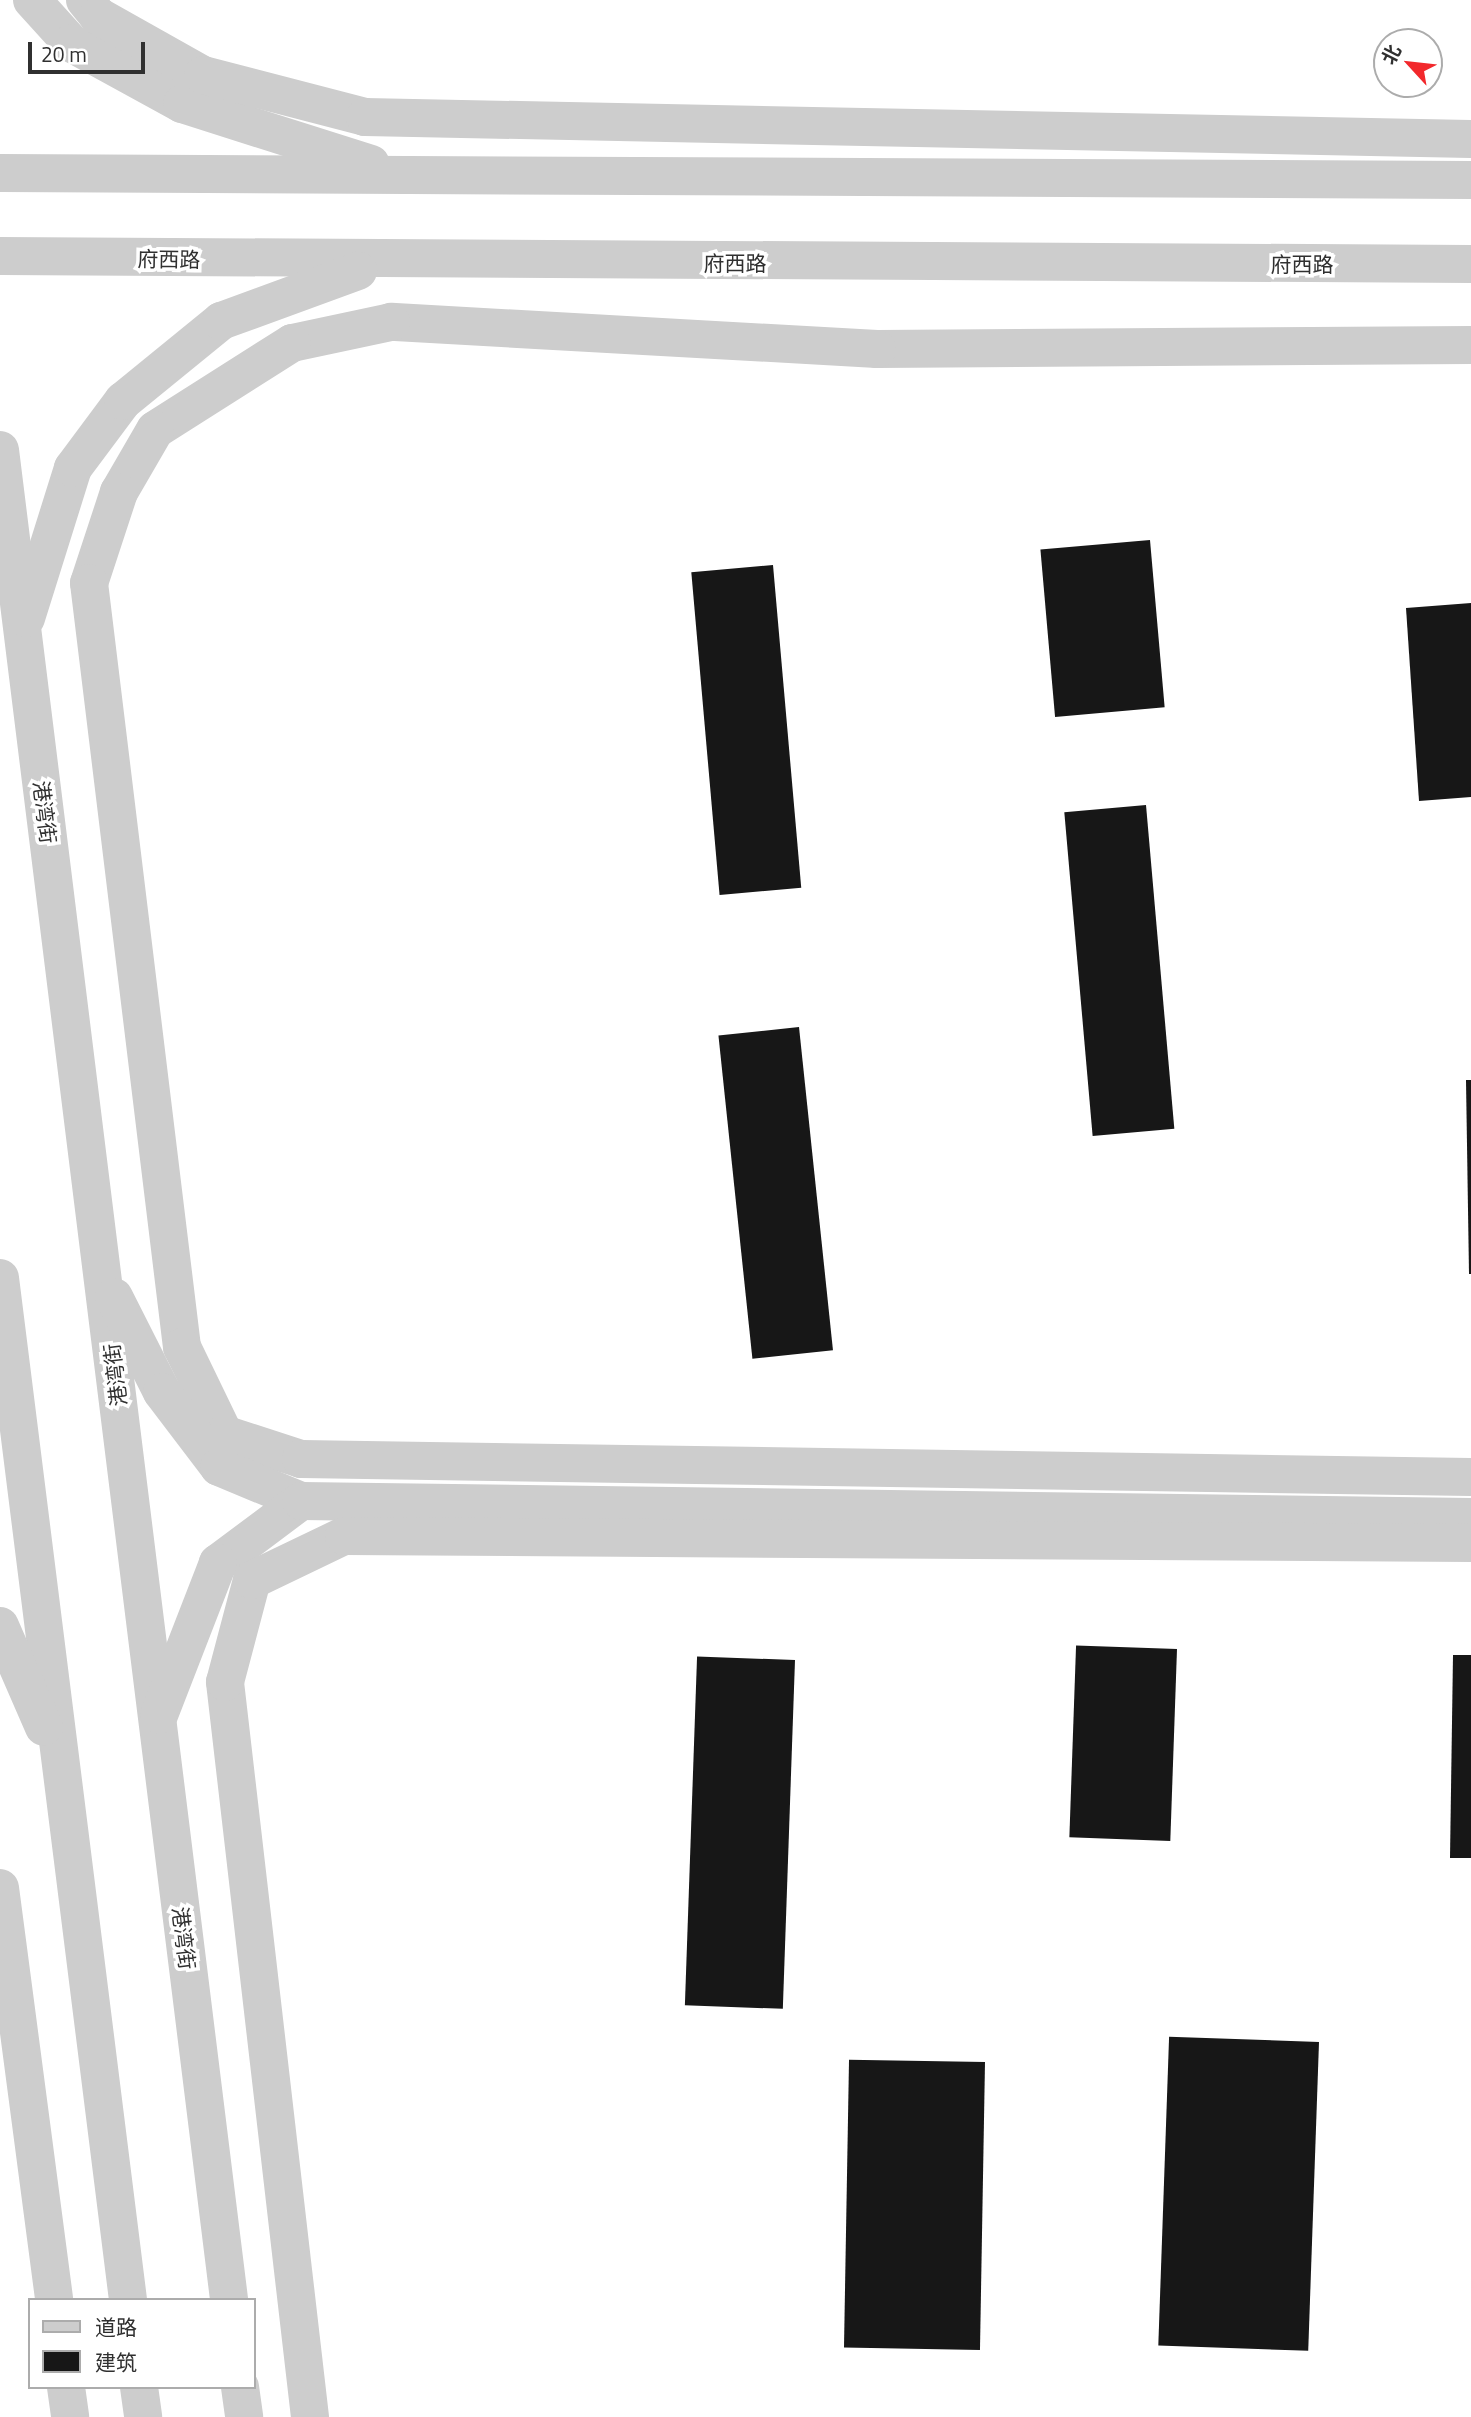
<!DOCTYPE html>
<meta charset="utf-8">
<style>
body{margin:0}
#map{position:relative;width:1471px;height:2417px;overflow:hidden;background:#fff;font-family:"Titillium Web","Noto Sans SC",sans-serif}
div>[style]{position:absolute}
.building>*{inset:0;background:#171717;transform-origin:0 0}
.minor>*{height:38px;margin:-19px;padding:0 19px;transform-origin:19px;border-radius:19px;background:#cdcdcd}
span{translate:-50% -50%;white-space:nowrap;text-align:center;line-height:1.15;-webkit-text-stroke:7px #fff;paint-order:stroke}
.street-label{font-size:21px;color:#303030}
.legend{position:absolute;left:28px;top:2298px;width:228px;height:91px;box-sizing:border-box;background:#fff;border:2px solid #acacac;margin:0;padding:9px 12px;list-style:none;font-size:21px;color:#303030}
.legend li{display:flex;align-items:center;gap:14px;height:35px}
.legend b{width:35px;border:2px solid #acacac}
.north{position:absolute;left:1373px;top:28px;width:70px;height:70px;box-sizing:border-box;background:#fff;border:2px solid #acacac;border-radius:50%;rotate:297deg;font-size:19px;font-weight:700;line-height:28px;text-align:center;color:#303030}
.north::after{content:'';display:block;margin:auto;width:24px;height:32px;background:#f2282c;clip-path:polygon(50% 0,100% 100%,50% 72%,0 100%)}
.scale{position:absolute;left:28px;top:42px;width:117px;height:32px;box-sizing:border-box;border:4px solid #303030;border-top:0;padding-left:9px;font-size:21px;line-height:24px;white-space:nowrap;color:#303030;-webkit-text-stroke:5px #fff;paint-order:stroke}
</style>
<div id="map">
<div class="building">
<div style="left:1150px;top:540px;width:168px;height:110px;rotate:85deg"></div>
<div style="left:773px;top:565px;width:324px;height:82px;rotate:85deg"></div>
<div style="clip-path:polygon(1471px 603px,1471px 797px,1419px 801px,1406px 608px)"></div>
<div style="left:1146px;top:805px;width:325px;height:82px;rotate:85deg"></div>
<div style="left:799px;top:1027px;width:325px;height:81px;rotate:84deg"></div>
<div style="clip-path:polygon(1466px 1080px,1471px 1080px,1471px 1274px,1469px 1274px)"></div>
<div style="left:1177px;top:1649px;width:192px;height:101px;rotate:92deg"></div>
<div style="clip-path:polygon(1453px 1655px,1471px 1655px,1471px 1858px,1450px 1858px)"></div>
<div style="left:795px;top:1660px;width:349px;height:98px;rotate:92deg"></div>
<div style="left:1319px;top:2042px;width:309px;height:150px;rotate:92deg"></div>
<div style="left:985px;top:2062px;width:288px;height:136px;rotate:91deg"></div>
</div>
<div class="minor">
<div style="left:32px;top:0;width:58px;rotate:47.8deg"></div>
<div style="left:71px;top:43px;width:127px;rotate:28.8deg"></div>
<div style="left:182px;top:104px;width:198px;rotate:17.6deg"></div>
<div style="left:85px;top:0;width:21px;rotate:51deg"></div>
<div style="left:98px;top:16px;width:120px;rotate:29.3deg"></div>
<div style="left:203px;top:75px;width:167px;rotate:14.5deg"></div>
<div style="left:365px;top:117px;width:1106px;rotate:1.14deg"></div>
<div style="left:0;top:173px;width:1471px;rotate:0.27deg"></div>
<div style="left:0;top:256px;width:1471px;rotate:0.31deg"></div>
<div style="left:1471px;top:345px;width:594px;rotate:179.61deg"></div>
<div style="left:877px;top:349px;width:487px;rotate:-176.8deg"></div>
<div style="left:391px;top:322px;width:101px;rotate:168deg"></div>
<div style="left:292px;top:343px;width:162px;rotate:147.6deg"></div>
<div style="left:155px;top:430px;width:72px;rotate:120.1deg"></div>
<div style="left:119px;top:492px;width:96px;rotate:108.2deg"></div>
<div style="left:89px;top:583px;width:770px;rotate:83.06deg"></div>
<div style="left:182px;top:1347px;width:97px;rotate:64.2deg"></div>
<div style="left:224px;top:1434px;width:81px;rotate:18deg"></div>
<div style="left:301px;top:1459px;width:1170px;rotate:0.88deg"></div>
<div style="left:0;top:450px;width:1864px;rotate:82.94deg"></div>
<div style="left:26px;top:618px;width:157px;rotate:-72.6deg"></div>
<div style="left:73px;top:468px;width:84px;rotate:-53.3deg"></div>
<div style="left:123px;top:401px;width:127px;rotate:-39.2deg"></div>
<div style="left:221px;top:321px;width:146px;rotate:-20.1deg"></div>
<div style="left:0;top:1278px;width:1030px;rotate:82.86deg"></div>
<div style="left:114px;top:1297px;width:106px;rotate:63.2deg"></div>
<div style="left:162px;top:1392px;width:94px;rotate:52.8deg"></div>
<div style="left:219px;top:1467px;width:89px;rotate:22.5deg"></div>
<div style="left:301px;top:1501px;width:104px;rotate:143.2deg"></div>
<div style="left:218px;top:1563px;width:163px;rotate:111.2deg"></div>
<div style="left:301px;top:1501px;width:1170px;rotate:0.78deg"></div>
<div style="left:0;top:1626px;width:110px;rotate:66.5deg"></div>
<div style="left:0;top:1888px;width:416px;rotate:82.5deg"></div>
<div style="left:66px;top:2387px;width:30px;rotate:82deg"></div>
<div style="left:139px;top:2387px;width:30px;rotate:82deg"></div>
<div style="left:240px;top:2387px;width:30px;rotate:82deg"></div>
<div style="left:310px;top:2417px;width:740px;rotate:-96.6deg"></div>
<div style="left:225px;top:1682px;width:106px;rotate:-75.2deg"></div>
<div style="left:252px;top:1580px;width:102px;rotate:-25.6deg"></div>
<div style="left:344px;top:1536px;width:1127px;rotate:0.36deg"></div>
</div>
<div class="street-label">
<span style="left:169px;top:259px;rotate:1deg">府西路</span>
<span style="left:735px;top:263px">府西路</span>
<span style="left:1302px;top:264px">府西路</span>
<span style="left:45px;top:812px;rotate:83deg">港湾街</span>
<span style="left:115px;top:1375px;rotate:-97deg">港湾街</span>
<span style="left:184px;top:1938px;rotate:83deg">港湾街</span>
</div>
<ul class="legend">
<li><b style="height:9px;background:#cdcdcd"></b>道路</li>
<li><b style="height:19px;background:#171717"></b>建筑</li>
</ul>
<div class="north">北</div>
<div class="scale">20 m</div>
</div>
